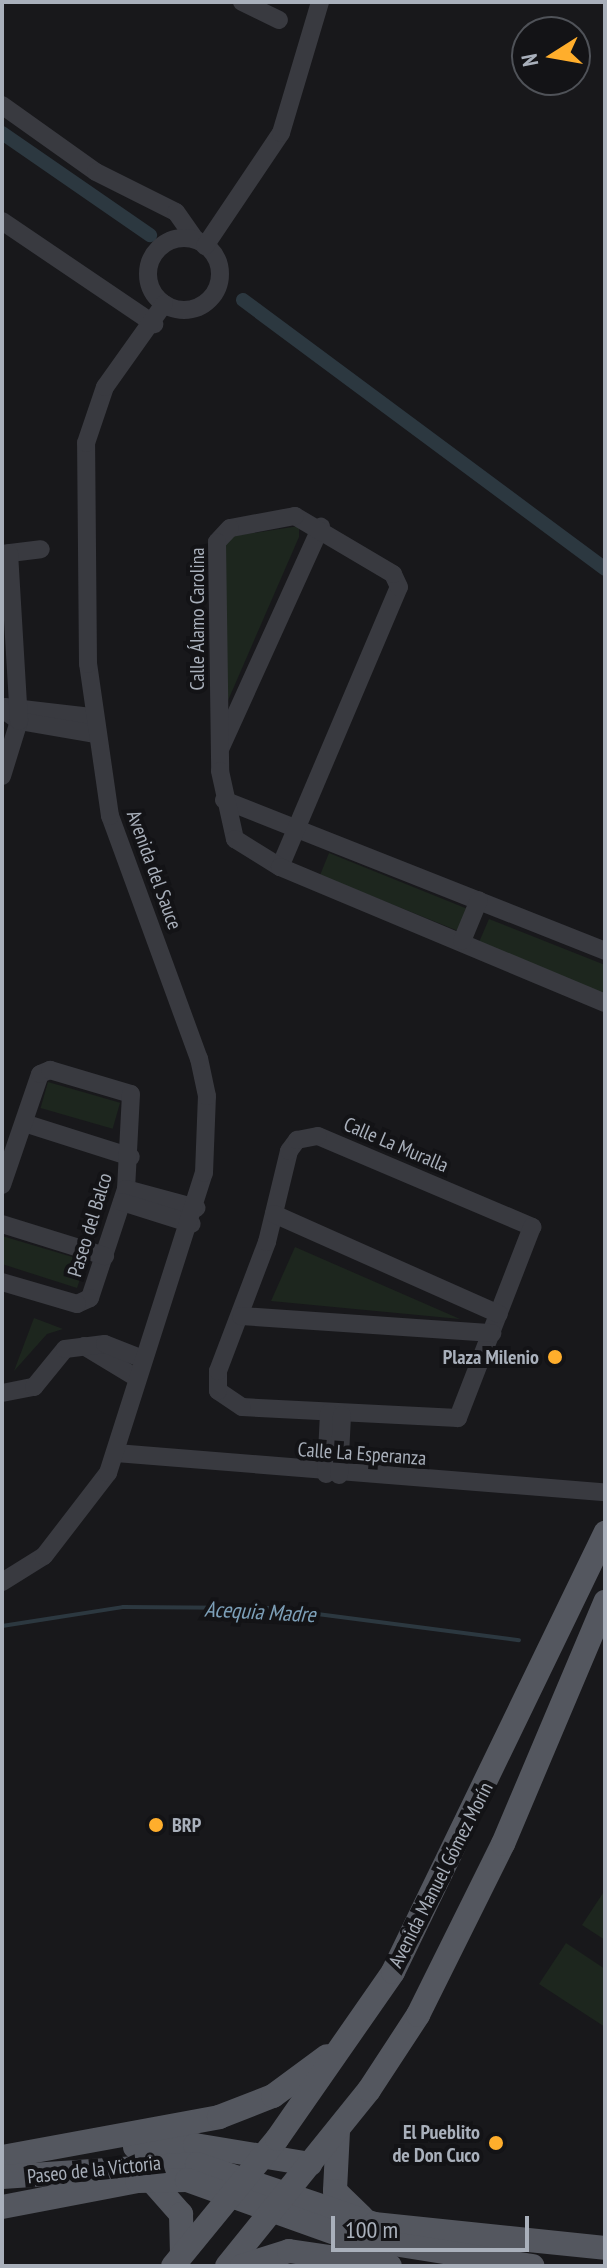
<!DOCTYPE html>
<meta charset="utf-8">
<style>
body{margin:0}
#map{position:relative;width:607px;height:2268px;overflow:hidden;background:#18181b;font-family:"PT Sans Narrow",sans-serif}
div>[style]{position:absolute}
.green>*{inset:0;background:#1d261e;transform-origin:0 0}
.stream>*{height:4px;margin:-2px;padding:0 2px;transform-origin:2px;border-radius:2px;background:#2c3840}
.canal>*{height:14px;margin:-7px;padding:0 7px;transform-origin:7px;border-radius:7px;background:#2c3840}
.minor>*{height:18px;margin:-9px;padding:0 9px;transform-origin:9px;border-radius:9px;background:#393a40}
.minor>.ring{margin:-9px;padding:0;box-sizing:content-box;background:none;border:18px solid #393a40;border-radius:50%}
.major>*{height:24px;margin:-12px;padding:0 12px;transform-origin:12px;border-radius:12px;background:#54575f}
.dots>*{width:22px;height:22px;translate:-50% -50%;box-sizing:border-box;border:4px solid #131316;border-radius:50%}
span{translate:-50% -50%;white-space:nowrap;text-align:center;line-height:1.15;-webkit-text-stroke:8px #131316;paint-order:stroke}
.street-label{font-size:20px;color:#a9b0bb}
.poi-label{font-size:20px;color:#a9b0bb;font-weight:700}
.right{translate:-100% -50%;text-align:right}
.left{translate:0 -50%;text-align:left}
.water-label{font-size:22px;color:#7da0b9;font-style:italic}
.frame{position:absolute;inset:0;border:4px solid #a9b0bb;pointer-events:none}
.north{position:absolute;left:511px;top:16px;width:80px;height:80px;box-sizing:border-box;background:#131316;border:2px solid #4f5258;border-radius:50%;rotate:259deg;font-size:22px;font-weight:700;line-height:32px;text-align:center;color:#a9b0bb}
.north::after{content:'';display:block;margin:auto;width:28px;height:36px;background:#ffae2c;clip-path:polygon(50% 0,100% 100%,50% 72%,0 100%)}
.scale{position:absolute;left:331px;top:2216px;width:198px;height:36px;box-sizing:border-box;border:4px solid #a9b0bb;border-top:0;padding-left:10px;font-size:24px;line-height:28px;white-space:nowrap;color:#a9b0bb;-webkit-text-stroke:6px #131316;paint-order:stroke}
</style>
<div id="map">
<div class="green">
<div style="clip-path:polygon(299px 526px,299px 537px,223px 712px,221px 538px)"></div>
<div style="left:329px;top:853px;width:149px;height:24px;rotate:22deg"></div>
<div style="clip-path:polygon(489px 919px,605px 965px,605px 995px,479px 942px)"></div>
<div style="left:48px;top:1082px;width:75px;height:27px;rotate:16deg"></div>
<div style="clip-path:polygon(2px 1236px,86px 1261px,77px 1288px,2px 1264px)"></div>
<div style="clip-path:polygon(295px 1247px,460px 1319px,271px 1301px)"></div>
<div style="clip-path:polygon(34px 1318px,63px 1329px,47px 1334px,14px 1371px)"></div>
<div style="clip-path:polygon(605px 1890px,605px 1940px,582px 1925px)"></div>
<div style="clip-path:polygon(566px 1943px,605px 1969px,605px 2027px,539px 1984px)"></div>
</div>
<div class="stream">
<div style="left:2px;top:1626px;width:122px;rotate:-8.9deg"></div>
<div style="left:123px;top:1607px;width:148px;rotate:0.4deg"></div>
<div style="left:271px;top:1608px;width:250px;rotate:7.4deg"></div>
</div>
<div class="canal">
<div style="left:2px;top:133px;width:180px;rotate:34.6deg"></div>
<div style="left:243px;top:300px;width:451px;rotate:36.6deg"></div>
</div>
<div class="minor">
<div style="left:242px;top:2px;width:41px;rotate:25.9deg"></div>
<div style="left:2px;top:105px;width:115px;rotate:35.5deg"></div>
<div style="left:96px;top:172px;width:89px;rotate:26.6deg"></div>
<div style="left:176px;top:212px;width:33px;rotate:55deg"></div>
<div style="left:2px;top:221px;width:184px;rotate:34.1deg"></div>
<div class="ring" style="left:148px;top:238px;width:54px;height:54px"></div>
<div style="left:205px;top:246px;width:136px;rotate:-56.1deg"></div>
<div style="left:281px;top:133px;width:137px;rotate:-73.4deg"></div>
<div style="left:2px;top:554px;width:39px;rotate:-7deg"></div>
<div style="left:5px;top:707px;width:89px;rotate:6.5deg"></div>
<div style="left:2px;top:709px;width:21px;rotate:35deg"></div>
<div style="left:19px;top:721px;width:78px;rotate:9.6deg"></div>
<div style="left:221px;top:747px;width:242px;rotate:-65.6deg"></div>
<div style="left:2px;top:776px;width:58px;rotate:-72.8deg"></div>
<div style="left:19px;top:721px;width:168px;rotate:-93.4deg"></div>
<div style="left:224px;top:800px;width:410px;rotate:21.6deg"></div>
<div style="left:280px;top:867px;width:304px;rotate:-67deg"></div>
<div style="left:399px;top:587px;width:14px;rotate:-115deg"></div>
<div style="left:393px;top:574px;width:114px;rotate:-149.4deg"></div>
<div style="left:295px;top:516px;width:66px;rotate:169.5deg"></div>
<div style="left:230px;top:528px;width:19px;rotate:133deg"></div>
<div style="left:217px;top:542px;width:229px;rotate:89.2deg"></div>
<div style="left:220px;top:771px;width:70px;rotate:77.6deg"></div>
<div style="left:235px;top:839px;width:53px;rotate:31.9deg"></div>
<div style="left:280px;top:867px;width:352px;rotate:22.7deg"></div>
<div style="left:462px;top:941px;width:44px;rotate:-67.5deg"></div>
<div style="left:24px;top:1123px;width:112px;rotate:17.6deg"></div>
<div style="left:318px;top:1136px;width:233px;rotate:23deg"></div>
<div style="left:532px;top:1227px;width:205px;rotate:111.2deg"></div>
<div style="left:458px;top:1418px;width:216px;rotate:-177.1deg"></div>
<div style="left:242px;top:1407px;width:29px;rotate:-146deg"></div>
<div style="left:218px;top:1391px;width:20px;rotate:-90deg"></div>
<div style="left:218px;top:1371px;width:138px;rotate:-69.2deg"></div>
<div style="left:267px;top:1242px;width:94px;rotate:-76.4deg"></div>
<div style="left:289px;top:1151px;width:14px;rotate:-54deg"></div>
<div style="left:297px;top:1140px;width:21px;rotate:-11deg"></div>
<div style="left:2px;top:1185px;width:117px;rotate:-71.1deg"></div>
<div style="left:40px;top:1074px;width:11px;rotate:-22deg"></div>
<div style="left:50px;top:1070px;width:84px;rotate:16.5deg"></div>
<div style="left:131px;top:1094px;width:95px;rotate:93deg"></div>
<div style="left:126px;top:1189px;width:115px;rotate:108.3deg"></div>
<div style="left:90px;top:1298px;width:14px;rotate:155deg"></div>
<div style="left:77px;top:1304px;width:78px;rotate:-163.7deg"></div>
<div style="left:126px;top:1189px;width:73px;rotate:15deg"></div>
<div style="left:122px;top:1202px;width:73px;rotate:17.4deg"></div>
<div style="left:274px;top:1214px;width:246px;rotate:24deg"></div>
<div style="left:2px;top:1224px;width:108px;rotate:17.3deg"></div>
<div style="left:241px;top:1316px;width:252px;rotate:3.9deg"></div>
<div style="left:84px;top:1346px;width:60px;rotate:31.3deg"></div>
<div style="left:2px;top:1393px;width:33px;rotate:-11deg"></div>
<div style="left:34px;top:1387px;width:49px;rotate:-50.8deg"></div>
<div style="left:65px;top:1349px;width:40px;rotate:-7.1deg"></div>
<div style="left:105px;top:1344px;width:41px;rotate:21.5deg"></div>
<div style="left:116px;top:1453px;width:491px;rotate:4.6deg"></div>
<div style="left:326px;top:1474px;width:61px;rotate:-87.2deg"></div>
<div style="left:339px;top:1475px;width:60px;rotate:-87.1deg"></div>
<div style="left:2px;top:1582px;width:49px;rotate:-31.8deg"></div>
<div style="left:44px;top:1556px;width:105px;rotate:-52.4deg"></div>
<div style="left:108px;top:1473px;width:315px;rotate:-72.3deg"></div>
<div style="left:204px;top:1173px;width:77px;rotate:-87.8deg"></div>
<div style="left:207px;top:1096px;width:38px;rotate:-102deg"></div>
<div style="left:199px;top:1059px;width:259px;rotate:-110.1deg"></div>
<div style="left:110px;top:816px;width:154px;rotate:-98.2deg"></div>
<div style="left:88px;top:664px;width:221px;rotate:-90.5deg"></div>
<div style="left:86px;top:443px;width:59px;rotate:-71.3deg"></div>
<div style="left:105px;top:387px;width:102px;rotate:-54.6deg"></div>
</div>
<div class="major">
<div style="left:338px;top:2131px;width:60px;rotate:92.9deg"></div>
<div style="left:335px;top:2191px;width:37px;rotate:44deg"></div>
<div style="left:135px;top:2147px;width:60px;rotate:-1.9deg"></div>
<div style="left:195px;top:2145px;width:117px;rotate:9.4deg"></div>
<div style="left:2px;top:2157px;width:221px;rotate:-10.4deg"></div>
<div style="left:219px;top:2117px;width:58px;rotate:-21.3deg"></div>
<div style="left:273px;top:2096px;width:67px;rotate:-36.5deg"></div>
<div style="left:2px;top:2177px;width:195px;rotate:-3.8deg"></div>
<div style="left:197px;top:2164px;width:187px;rotate:18.7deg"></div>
<div style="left:374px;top:2224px;width:232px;rotate:5.9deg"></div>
<div style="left:150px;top:2179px;width:47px;rotate:48.5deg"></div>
<div style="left:181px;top:2214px;width:40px;rotate:88.6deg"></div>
<div style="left:2px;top:2207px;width:137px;rotate:-10.9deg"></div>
<div style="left:137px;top:2181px;width:50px;rotate:-1.1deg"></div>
<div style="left:187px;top:2180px;width:166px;rotate:19.7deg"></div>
<div style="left:343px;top:2236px;width:192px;rotate:9deg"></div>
<div style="left:173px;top:2266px;width:164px;rotate:-50.7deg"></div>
<div style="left:277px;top:2139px;width:203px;rotate:-55.2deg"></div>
<div style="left:393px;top:1972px;width:488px;rotate:-64.2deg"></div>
<div style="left:227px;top:2266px;width:226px;rotate:-51.1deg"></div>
<div style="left:369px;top:2090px;width:90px;rotate:-56.8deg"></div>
<div style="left:418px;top:2015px;width:191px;rotate:-63.6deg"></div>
<div style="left:503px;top:1844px;width:263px;rotate:-67.1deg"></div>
<div style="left:242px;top:2266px;width:49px;rotate:-17.7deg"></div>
<div style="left:289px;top:2251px;width:102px;rotate:8.4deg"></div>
</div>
<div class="dots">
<div style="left:555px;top:1357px;background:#ffae2c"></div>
<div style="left:156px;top:1825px;background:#ffae2c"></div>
<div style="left:496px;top:2143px;background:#ffae2c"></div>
</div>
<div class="street-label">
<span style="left:197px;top:619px;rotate:-90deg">Calle Álamo Carolina</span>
<span style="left:154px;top:870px;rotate:70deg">Avenida del Sauce</span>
<span style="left:396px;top:1145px;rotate:23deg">Calle La Muralla</span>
<span style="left:90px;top:1225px;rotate:-73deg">Paseo del Balco</span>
<span style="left:362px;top:1454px;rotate:4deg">Calle La Esperanza</span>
<span style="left:441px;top:1875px;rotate:-63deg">Avenida Manuel Gómez Morín</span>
<span style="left:94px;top:2170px;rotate:-6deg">Paseo de la Victoria</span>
</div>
<div class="poi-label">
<span class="right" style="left:539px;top:1357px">Plaza Milenio</span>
<span class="left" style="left:172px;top:1825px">BRP</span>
<span class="right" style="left:480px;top:2144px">El Pueblito<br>de Don Cuco</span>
</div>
<div class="water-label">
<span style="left:260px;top:1612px;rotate:3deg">Acequia Madre</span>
</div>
<div class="frame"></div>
<div class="north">N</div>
<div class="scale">100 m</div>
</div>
